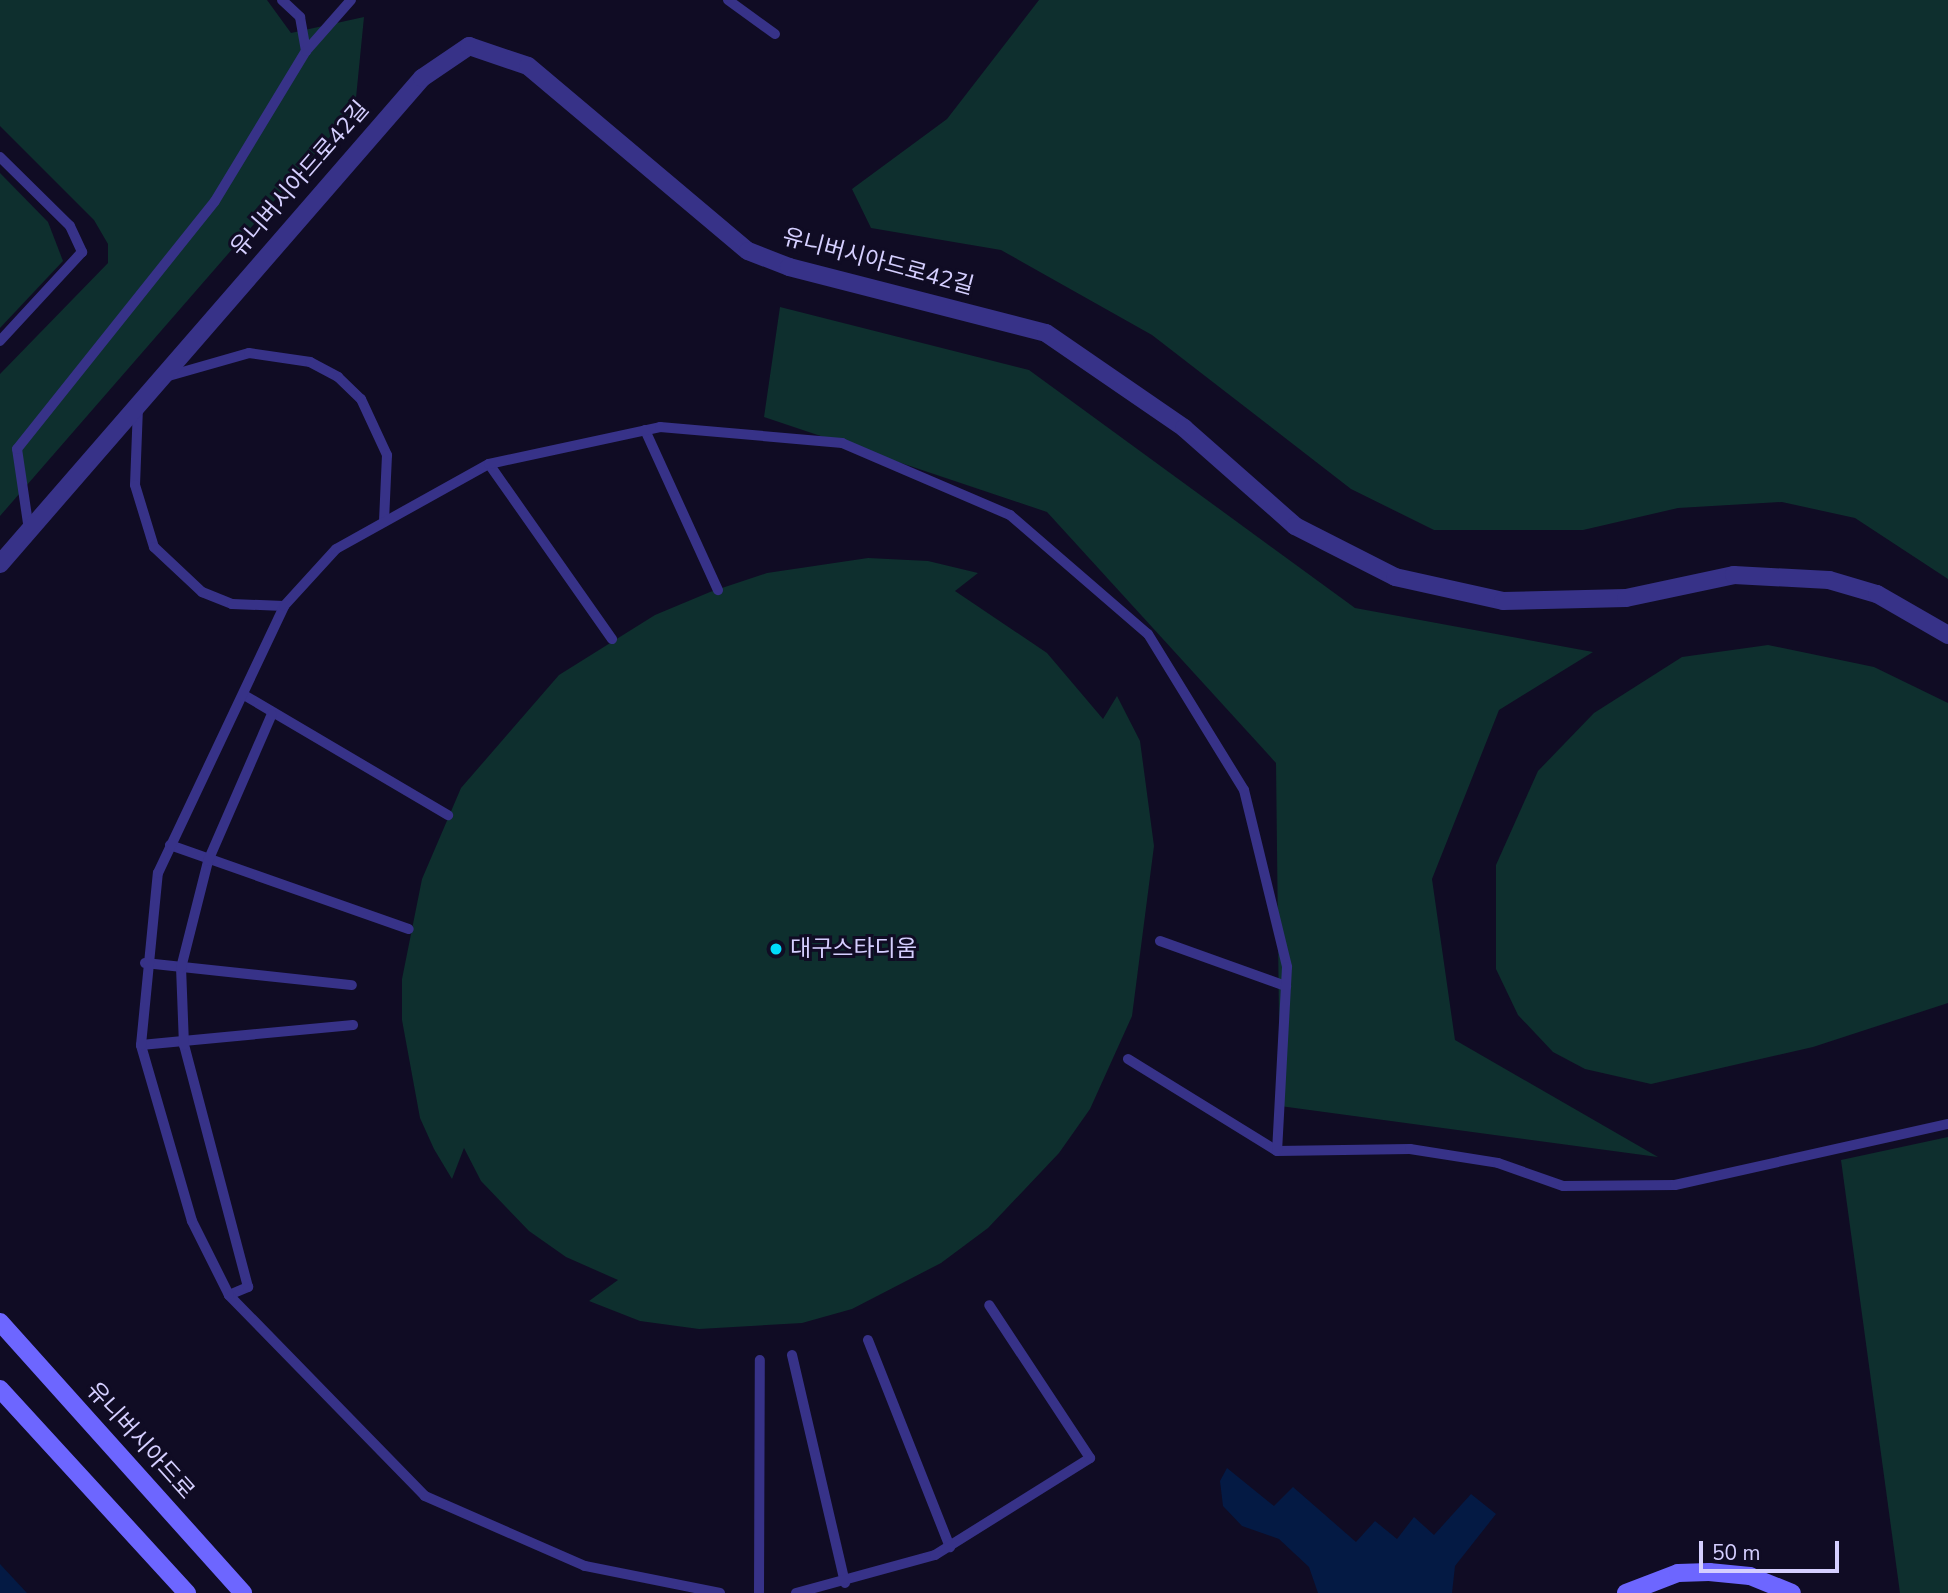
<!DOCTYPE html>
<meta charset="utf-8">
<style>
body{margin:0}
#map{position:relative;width:1948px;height:1593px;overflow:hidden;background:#100c24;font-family:"Nunito Sans","Noto Sans KR",sans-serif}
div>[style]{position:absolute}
.green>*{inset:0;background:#0e2f2e}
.water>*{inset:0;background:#041a44}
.lane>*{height:10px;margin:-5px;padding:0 5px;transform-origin:5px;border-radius:5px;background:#373288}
.street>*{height:18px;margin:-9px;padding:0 9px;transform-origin:9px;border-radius:9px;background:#373288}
.secondary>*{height:18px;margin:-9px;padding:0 9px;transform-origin:9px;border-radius:9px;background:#6d66ff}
.dots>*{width:19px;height:19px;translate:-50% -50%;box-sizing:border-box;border:4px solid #100c24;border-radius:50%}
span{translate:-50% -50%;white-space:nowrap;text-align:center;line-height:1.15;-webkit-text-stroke:6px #100c24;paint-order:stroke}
.street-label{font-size:23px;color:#d5cfff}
.poi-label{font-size:23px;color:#d5cfff}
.left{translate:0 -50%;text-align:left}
.scale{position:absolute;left:1699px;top:1541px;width:140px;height:32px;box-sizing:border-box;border:4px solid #d5cfff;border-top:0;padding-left:9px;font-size:21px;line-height:24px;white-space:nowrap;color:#d5cfff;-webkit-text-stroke:5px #100c24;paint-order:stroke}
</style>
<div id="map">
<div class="green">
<div style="clip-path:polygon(0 0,267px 0,291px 33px,364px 17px,355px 108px,0 516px,0 374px,108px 263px,108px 244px,94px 220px,0 126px)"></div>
<div style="clip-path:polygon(1039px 0,1948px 0,1948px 579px,1855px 518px,1782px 502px,1678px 508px,1583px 530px,1434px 530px,1351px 489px,1152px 335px,1001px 250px,871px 228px,852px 189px,947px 119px)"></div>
<div style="clip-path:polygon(0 173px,48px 222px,63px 261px,0 328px)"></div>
<div style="clip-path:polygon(780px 307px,1029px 370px,1355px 608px,1593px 652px,1499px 710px,1432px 879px,1455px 1040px,1658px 1157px,1280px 1106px,1276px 763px,1047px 512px,764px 417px)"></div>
<div style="clip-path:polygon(868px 558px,928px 561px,978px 573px,955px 591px,1047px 653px,1103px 719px,1117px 696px,1140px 741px,1154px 846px,1132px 1016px,1090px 1109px,1059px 1153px,988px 1228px,941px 1263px,852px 1309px,802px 1323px,699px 1329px,640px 1321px,589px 1301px,618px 1280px,566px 1257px,529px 1231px,481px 1181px,464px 1148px,452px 1179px,434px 1149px,420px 1118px,402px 1020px,402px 979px,422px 879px,461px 788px,559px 675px,655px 615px,710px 592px,767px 573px)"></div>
<div style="clip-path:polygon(1768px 645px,1874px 667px,1948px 703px,1948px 1003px,1813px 1047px,1651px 1084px,1585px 1069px,1553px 1052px,1518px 1015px,1496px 969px,1496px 865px,1538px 771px,1594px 713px,1682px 657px)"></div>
<div style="clip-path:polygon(1948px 1137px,1948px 1593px,1900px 1593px,1841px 1160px)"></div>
</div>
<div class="water">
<div style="clip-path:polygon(1227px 1468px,1274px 1506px,1293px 1487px,1356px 1542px,1375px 1521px,1397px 1539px,1414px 1517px,1434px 1535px,1471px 1494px,1496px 1514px,1455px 1566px,1452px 1593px,1318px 1593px,1309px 1567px,1279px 1539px,1242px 1526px,1223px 1506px,1220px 1481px)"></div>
<div style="clip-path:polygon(0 1564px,27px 1593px,0 1593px)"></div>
</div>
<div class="lane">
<div style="left:282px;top:0;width:25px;rotate:43deg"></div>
<div style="left:300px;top:17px;width:35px;rotate:80deg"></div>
<div style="left:728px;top:0;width:58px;rotate:35.9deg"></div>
<div style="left:0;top:157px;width:98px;rotate:44.6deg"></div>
<div style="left:70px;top:226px;width:29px;rotate:65deg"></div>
<div style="left:82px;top:252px;width:121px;rotate:132.7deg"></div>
<div style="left:165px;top:377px;width:87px;rotate:-15.9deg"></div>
<div style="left:249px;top:353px;width:62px;rotate:8.4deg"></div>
<div style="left:310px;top:362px;width:32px;rotate:28deg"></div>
<div style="left:338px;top:377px;width:32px;rotate:44deg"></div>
<div style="left:361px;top:399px;width:62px;rotate:65.1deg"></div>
<div style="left:387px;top:455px;width:67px;rotate:92.6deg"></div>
<div style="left:138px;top:407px;width:78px;rotate:92.2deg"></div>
<div style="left:135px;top:485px;width:65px;rotate:73deg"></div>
<div style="left:154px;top:547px;width:66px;rotate:43.2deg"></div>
<div style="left:202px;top:592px;width:32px;rotate:22deg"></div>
<div style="left:232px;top:604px;width:52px;rotate:2.2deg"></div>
<div style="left:645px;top:430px;width:176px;rotate:65.5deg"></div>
<div style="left:489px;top:464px;width:214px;rotate:54.9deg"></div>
<div style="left:29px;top:530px;width:82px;rotate:-98.4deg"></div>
<div style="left:17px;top:449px;width:317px;rotate:-51.4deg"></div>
<div style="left:215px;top:201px;width:175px;rotate:-58.8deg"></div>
<div style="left:306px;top:51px;width:68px;rotate:-48.6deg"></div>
<div style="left:244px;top:695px;width:237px;rotate:30.5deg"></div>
<div style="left:170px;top:845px;width:253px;rotate:19.4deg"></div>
<div style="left:1160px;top:941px;width:134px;rotate:19.7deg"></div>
<div style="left:145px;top:963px;width:208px;rotate:6.1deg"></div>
<div style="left:141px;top:1045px;width:213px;rotate:-5.4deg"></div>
<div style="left:1128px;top:1059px;width:175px;rotate:31.7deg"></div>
<div style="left:1277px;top:1151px;width:133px;rotate:-0.9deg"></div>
<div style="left:1410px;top:1149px;width:89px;rotate:9deg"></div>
<div style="left:1498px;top:1163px;width:69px;rotate:19.5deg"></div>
<div style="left:1563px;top:1186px;width:112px;rotate:-0.5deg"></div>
<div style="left:1675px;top:1185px;width:280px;rotate:-12.6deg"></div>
<div style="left:229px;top:1295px;width:21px;rotate:-23deg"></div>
<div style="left:248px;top:1287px;width:250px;rotate:-104.8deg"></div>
<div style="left:184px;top:1045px;width:77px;rotate:-92.2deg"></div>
<div style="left:181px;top:968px;width:110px;rotate:-75.8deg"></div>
<div style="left:208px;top:861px;width:160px;rotate:-66.5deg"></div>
<div style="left:868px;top:1340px;width:223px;rotate:68.4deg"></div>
<div style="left:792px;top:1355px;width:234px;rotate:76.9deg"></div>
<div style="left:720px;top:1593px;width:138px;rotate:-168.7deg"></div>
<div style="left:585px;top:1566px;width:175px;rotate:-156.4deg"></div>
<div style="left:425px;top:1496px;width:281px;rotate:-134.3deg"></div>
<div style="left:229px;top:1295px;width:83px;rotate:-116.6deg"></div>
<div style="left:192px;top:1221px;width:183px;rotate:-106.2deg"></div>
<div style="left:141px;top:1045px;width:173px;rotate:-84.4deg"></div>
<div style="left:158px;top:873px;width:295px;rotate:-64.7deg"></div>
<div style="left:284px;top:606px;width:77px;rotate:-47.6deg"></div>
<div style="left:336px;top:549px;width:175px;rotate:-29.1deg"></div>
<div style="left:489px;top:464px;width:175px;rotate:-12.2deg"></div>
<div style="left:660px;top:427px;width:183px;rotate:5deg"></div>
<div style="left:842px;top:443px;width:183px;rotate:23.2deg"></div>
<div style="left:1010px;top:515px;width:182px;rotate:40.8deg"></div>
<div style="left:1148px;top:634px;width:183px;rotate:58.4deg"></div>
<div style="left:1244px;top:790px;width:182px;rotate:76.3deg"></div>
<div style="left:1287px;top:967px;width:184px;rotate:93.1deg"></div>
<div style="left:759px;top:1593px;width:233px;rotate:-89.8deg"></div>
<div style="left:796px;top:1593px;width:144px;rotate:-15.3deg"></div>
<div style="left:935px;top:1555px;width:183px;rotate:-32deg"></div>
<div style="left:1090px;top:1458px;width:183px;rotate:-123.4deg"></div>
</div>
<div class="street">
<div style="left:0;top:564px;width:644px;rotate:-49.03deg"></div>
<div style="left:422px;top:78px;width:57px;rotate:-34.2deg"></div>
<div style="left:469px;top:46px;width:62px;rotate:18.7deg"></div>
<div style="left:528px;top:66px;width:287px;rotate:40.1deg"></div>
<div style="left:748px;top:251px;width:44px;rotate:21.3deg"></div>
<div style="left:789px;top:267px;width:265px;rotate:14.4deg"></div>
<div style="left:1046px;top:333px;width:168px;rotate:34.5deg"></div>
<div style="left:1184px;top:428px;width:148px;rotate:41.4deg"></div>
<div style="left:1295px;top:526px;width:112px;rotate:27deg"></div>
<div style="left:1395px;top:577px;width:111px;rotate:12.5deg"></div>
<div style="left:1503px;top:601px;width:123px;rotate:-1.4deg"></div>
<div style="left:1626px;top:598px;width:110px;rotate:-12deg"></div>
<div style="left:1734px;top:575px;width:95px;rotate:3deg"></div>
<div style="left:1829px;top:580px;width:50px;rotate:16.3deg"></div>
<div style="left:1877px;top:594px;width:82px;rotate:30deg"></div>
</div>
<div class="secondary">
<div style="left:0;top:1322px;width:364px;rotate:48.1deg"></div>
<div style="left:0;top:1389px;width:277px;rotate:47.5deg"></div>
<div style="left:1626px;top:1593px;width:56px;rotate:-21deg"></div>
<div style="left:1678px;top:1573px;width:31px;rotate:-2deg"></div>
<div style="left:1709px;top:1572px;width:41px;rotate:5.6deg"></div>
<div style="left:1750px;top:1576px;width:45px;rotate:22deg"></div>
</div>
<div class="dots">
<div style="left:776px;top:949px;background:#00dbfa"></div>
</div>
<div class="street-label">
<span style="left:300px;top:179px;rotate:-49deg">유니버시아드로42길</span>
<span style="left:878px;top:262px;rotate:15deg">유니버시아드로42길</span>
<span style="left:140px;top:1441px;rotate:48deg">유니버시아드로</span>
</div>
<div class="poi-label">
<span class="left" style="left:790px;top:949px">대구스타디움</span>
</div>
<div class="scale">50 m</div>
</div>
